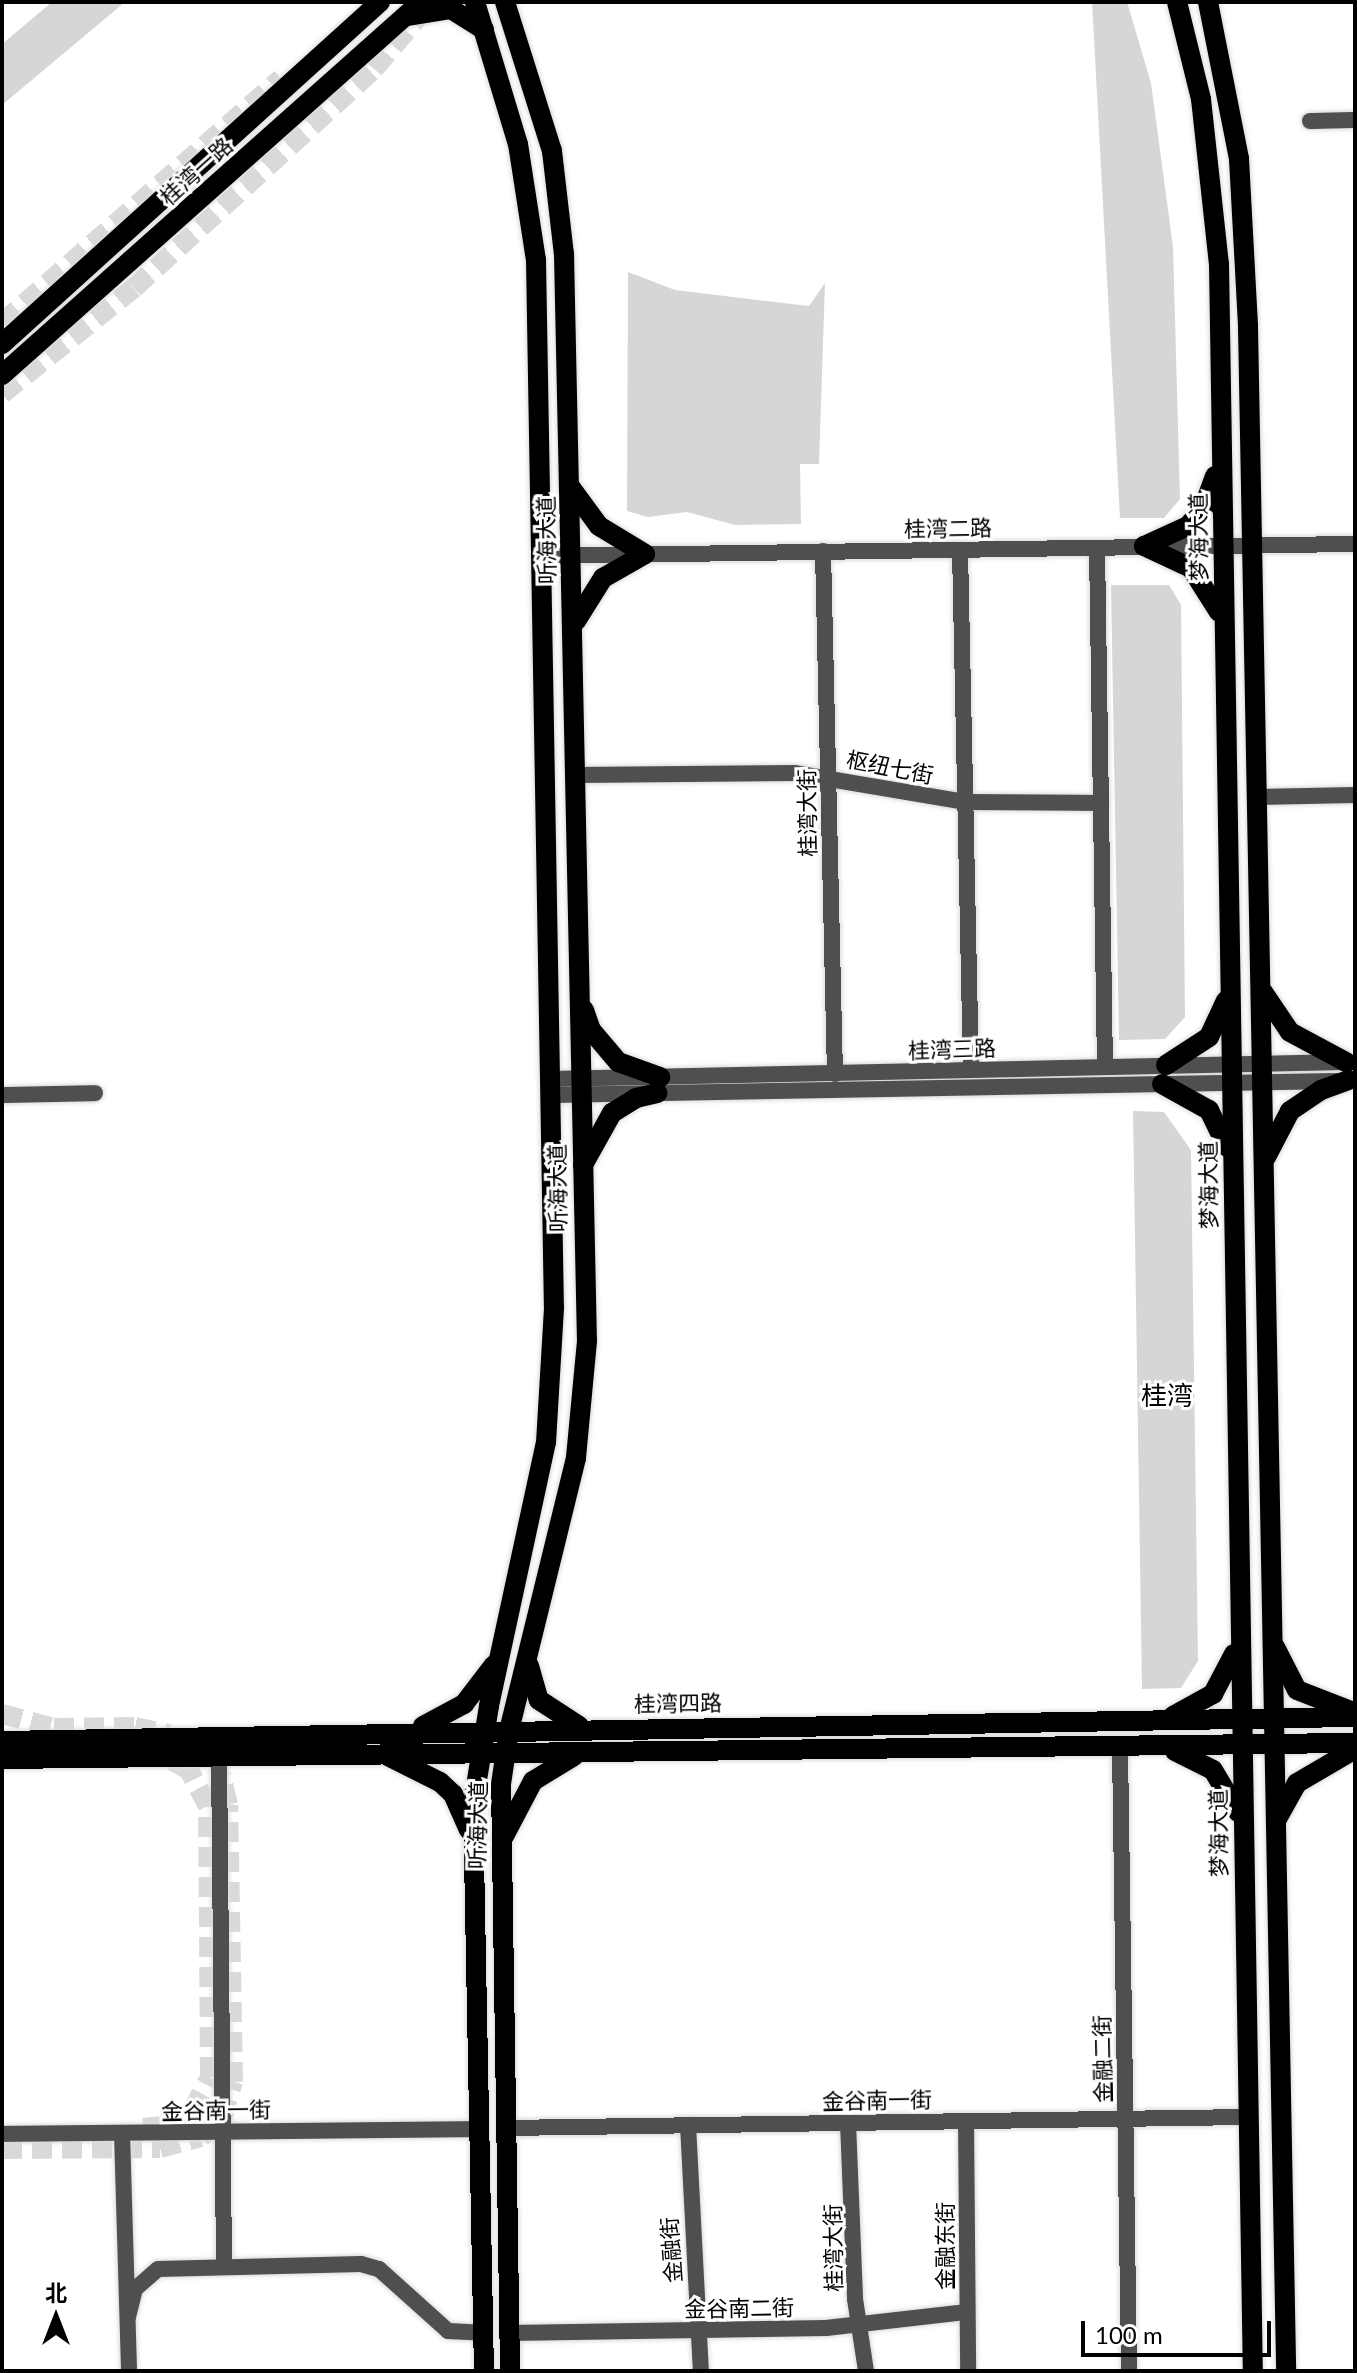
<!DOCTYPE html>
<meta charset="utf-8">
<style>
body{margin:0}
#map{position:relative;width:1357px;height:2373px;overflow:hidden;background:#fff;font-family:Lato,"Noto Sans SC",sans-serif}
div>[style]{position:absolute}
.green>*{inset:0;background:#d6d6d6}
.major-tunnel>*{height:20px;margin-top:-10px;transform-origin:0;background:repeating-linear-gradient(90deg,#d9d9d9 0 20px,transparent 0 30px)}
.roads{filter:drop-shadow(0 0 2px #dbdbdb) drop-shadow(0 0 2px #dbdbdb)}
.minor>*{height:16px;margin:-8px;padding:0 8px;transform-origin:8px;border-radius:8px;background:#4f4f4f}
.major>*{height:20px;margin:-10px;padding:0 10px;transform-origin:10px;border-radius:10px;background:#000}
span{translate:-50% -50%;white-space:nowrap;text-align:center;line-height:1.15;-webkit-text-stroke:6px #fff;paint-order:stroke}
.street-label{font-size:22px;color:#000}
.quarter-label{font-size:26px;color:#000}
.frame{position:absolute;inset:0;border:4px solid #000;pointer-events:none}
.north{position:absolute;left:16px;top:2277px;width:80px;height:80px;-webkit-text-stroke:6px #fff;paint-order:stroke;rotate:0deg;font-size:22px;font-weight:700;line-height:32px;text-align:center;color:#000}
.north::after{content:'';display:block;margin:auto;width:28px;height:36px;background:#000;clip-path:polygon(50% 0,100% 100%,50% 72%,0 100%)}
.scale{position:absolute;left:1081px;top:2321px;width:190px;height:36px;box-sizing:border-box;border:4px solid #000;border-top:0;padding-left:10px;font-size:24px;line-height:28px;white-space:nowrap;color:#000;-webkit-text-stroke:6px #fff;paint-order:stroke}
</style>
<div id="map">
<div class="green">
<div style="clip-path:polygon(52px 2px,125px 2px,2px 105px,2px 44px)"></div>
<div style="clip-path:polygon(1092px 2px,1127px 2px,1151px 83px,1173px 247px,1180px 499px,1164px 518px,1120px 518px)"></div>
<div style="clip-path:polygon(628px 272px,675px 290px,809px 306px,825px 283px,819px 464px,800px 464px,801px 524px,735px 525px,687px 512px,648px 517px,627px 511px)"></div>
<div style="clip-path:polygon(1111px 585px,1169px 585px,1181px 605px,1185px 1017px,1165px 1039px,1119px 1040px)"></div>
<div style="clip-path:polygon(1133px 1111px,1164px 1112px,1191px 1150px,1198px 1661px,1181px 1688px,1142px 1689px)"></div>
</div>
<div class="major-tunnel">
<div style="left:2px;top:323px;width:371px;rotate:-41.2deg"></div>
<div style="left:2px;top:394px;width:169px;rotate:-38.8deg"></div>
<div style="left:134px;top:288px;width:241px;rotate:-42.3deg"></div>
<div style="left:312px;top:126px;width:84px;rotate:-42.6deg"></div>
<div style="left:374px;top:69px;width:88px;rotate:-49.6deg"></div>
<div style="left:2px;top:1714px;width:54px;rotate:15.1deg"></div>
<div style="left:54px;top:1728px;width:81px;rotate:-0.7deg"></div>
<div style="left:135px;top:1727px;width:35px;rotate:12deg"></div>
<div style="left:143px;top:2128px;width:22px;rotate:-5deg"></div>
<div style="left:165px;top:2126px;width:31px;rotate:-29deg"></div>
<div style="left:192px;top:2111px;width:38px;rotate:-62deg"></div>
<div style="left:210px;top:2077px;width:271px;rotate:-90.4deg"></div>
<div style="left:208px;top:1806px;width:41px;rotate:-117.8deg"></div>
<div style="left:189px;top:1770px;width:30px;rotate:-150deg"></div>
<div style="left:2px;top:2149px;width:158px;rotate:-0.4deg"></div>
<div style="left:160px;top:2148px;width:42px;rotate:-15deg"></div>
<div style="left:201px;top:2137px;width:28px;rotate:-42deg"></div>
<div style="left:222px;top:2118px;width:38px;rotate:-73deg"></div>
<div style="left:233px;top:2082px;width:277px;rotate:-91deg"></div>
<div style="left:228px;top:1805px;width:31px;rotate:-103deg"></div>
</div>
<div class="roads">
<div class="minor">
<div style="left:1310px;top:121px;width:45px;rotate:-1.3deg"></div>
<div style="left:1097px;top:548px;width:519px;rotate:89.12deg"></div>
<div style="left:960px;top:550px;width:520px;rotate:88.79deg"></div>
<div style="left:823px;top:551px;width:523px;rotate:88.69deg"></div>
<div style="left:542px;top:556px;width:813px;rotate:-0.85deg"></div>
<div style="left:576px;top:775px;width:218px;rotate:-0.5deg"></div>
<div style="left:794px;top:773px;width:173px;rotate:9.6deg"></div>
<div style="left:965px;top:802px;width:136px;rotate:0.4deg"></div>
<div style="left:1256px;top:797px;width:99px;rotate:-1.2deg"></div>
<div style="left:551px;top:1079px;width:794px;rotate:-1.23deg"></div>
<div style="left:2px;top:1095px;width:93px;rotate:-1.2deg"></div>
<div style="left:551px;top:1095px;width:786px;rotate:-1.02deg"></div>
<div style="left:1120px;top:1747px;width:624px;rotate:89.17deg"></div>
<div style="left:219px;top:1755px;width:511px;rotate:89.44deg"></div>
<div style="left:966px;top:2121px;width:250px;rotate:89.5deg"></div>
<div style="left:848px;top:2123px;width:176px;rotate:87.7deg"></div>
<div style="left:855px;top:2299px;width:73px;rotate:81.3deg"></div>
<div style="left:688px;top:2125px;width:246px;rotate:87deg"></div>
<div style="left:506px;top:2128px;width:741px;rotate:-0.85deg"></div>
<div style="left:122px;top:2133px;width:238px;rotate:88.3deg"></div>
<div style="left:2px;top:2134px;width:476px;rotate:-0.6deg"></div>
<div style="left:128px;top:2317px;width:29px;rotate:-76deg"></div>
<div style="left:135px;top:2289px;width:30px;rotate:-41deg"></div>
<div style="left:158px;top:2269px;width:203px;rotate:-1.4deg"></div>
<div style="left:361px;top:2264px;width:19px;rotate:16deg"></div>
<div style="left:379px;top:2269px;width:93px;rotate:41.9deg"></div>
<div style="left:448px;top:2331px;width:35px;rotate:3deg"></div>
<div style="left:510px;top:2333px;width:316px;rotate:-0.9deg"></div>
<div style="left:826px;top:2328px;width:142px;rotate:-6.5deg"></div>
</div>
<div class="major">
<div style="left:475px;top:2px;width:148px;rotate:73.2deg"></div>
<div style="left:518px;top:144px;width:117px;rotate:81.2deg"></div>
<div style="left:536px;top:260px;width:1048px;rotate:89.02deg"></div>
<div style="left:554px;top:1308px;width:134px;rotate:93.4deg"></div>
<div style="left:546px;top:1442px;width:270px;rotate:102.2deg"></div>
<div style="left:489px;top:1706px;width:100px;rotate:99.2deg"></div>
<div style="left:473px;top:1805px;width:566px;rotate:88.89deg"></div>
<div style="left:505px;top:2px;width:156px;rotate:72.5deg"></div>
<div style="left:552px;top:151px;width:104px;rotate:83.4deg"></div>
<div style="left:564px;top:254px;width:1087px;rotate:88.79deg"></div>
<div style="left:587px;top:1341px;width:118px;rotate:95.4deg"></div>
<div style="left:576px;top:1458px;width:280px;rotate:103.8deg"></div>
<div style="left:509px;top:1730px;width:55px;rotate:98.4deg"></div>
<div style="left:501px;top:1784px;width:587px;rotate:89.12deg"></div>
<div style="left:1177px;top:2px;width:100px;rotate:76.1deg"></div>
<div style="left:1201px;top:99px;width:166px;rotate:83.8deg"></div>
<div style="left:1219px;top:264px;width:2107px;rotate:89.08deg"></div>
<div style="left:1208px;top:2px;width:160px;rotate:78.8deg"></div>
<div style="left:1239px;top:159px;width:168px;rotate:86.9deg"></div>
<div style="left:1248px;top:327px;width:2044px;rotate:88.93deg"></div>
<div style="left:408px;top:16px;width:44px;rotate:-9.2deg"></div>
<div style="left:451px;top:9px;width:39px;rotate:32deg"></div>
<div style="left:2px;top:344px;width:510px;rotate:-42.14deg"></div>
<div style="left:2px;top:375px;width:561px;rotate:-41.68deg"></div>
<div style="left:571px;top:488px;width:47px;rotate:53.6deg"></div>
<div style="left:599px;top:526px;width:54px;rotate:31.3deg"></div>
<div style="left:1144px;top:546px;width:48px;rotate:-24.4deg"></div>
<div style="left:1188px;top:526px;width:23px;rotate:-49deg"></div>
<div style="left:1203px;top:509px;width:35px;rotate:-70deg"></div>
<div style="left:1144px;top:546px;width:52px;rotate:25.1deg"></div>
<div style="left:1191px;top:568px;width:52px;rotate:57.5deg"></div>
<div style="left:576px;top:621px;width:51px;rotate:-57.9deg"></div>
<div style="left:603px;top:578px;width:48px;rotate:-29.7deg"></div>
<div style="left:1263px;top:992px;width:48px;rotate:56deg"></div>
<div style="left:1290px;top:1032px;width:64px;rotate:28.2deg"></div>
<div style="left:584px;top:1010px;width:21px;rotate:71deg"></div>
<div style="left:591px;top:1030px;width:42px;rotate:49.8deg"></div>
<div style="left:618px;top:1062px;width:45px;rotate:19.7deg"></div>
<div style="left:1166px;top:1065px;width:51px;rotate:-33.1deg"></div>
<div style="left:1209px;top:1037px;width:40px;rotate:-65deg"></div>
<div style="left:1162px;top:1084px;width:54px;rotate:29deg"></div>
<div style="left:1209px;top:1110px;width:41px;rotate:64.1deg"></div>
<div style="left:1266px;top:1157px;width:52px;rotate:-62.4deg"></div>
<div style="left:1290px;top:1111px;width:37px;rotate:-34deg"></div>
<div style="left:1321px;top:1090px;width:29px;rotate:-20deg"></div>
<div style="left:583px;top:1165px;width:60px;rotate:-60.9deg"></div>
<div style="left:612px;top:1113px;width:28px;rotate:-32deg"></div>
<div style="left:636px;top:1098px;width:22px;rotate:-13deg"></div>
<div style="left:1275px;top:1647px;width:48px;rotate:62.9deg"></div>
<div style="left:1297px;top:1690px;width:58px;rotate:21.3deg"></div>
<div style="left:529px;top:1666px;width:35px;rotate:74deg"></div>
<div style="left:539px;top:1700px;width:48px;rotate:33deg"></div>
<div style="left:1173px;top:1716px;width:46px;rotate:-28.8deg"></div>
<div style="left:1213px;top:1694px;width:45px;rotate:-62.3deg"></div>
<div style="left:423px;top:1726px;width:47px;rotate:-28.2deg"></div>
<div style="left:464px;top:1704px;width:49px;rotate:-52.4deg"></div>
<div style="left:2px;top:1741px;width:1353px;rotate:-1.02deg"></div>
<div style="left:1175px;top:1751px;width:42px;rotate:26.6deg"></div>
<div style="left:1213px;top:1770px;width:49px;rotate:59.2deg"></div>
<div style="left:388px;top:1756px;width:58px;rotate:26.6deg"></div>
<div style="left:440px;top:1782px;width:18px;rotate:43deg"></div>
<div style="left:453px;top:1794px;width:39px;rotate:66deg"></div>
<div style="left:2px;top:1759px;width:1353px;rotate:-0.68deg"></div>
<div style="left:1277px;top:1819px;width:41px;rotate:-60.9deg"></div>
<div style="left:1297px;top:1783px;width:67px;rotate:-30.4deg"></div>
<div style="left:504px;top:1836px;width:62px;rotate:-62.2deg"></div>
<div style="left:533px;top:1781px;width:48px;rotate:-31.4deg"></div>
</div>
</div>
<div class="street-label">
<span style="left:196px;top:171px;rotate:-42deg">桂湾一路</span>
<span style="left:948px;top:528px;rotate:-1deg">桂湾二路</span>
<span style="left:1198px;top:537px;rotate:-91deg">梦海大道</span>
<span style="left:546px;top:540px;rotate:-91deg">听海大道</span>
<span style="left:890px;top:767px;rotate:11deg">枢纽七街</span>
<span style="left:807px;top:813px;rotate:-91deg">桂湾大街</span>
<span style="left:952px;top:1049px;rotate:-2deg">桂湾三路</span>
<span style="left:1208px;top:1185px;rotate:-91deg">梦海大道</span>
<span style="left:557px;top:1188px;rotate:-91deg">听海大道</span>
<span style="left:678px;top:1703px;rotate:-1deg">桂湾四路</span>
<span style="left:477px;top:1825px;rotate:-89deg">听海大道</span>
<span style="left:1218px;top:1833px;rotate:-91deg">梦海大道</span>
<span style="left:1102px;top:2059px;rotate:-91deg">金融二街</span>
<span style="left:877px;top:2100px;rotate:-1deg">金谷南一街</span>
<span style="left:216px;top:2110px;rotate:-1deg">金谷南一街</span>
<span style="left:945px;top:2246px;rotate:-90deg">金融东街</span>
<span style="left:833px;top:2248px;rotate:-91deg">桂湾大街</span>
<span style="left:671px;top:2250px;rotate:-94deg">金融街</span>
<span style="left:739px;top:2308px;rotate:-1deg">金谷南二街</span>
</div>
<div class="quarter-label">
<span style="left:1167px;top:1396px">桂湾</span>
</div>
<div class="frame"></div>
<div class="north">北</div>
<div class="scale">100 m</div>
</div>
